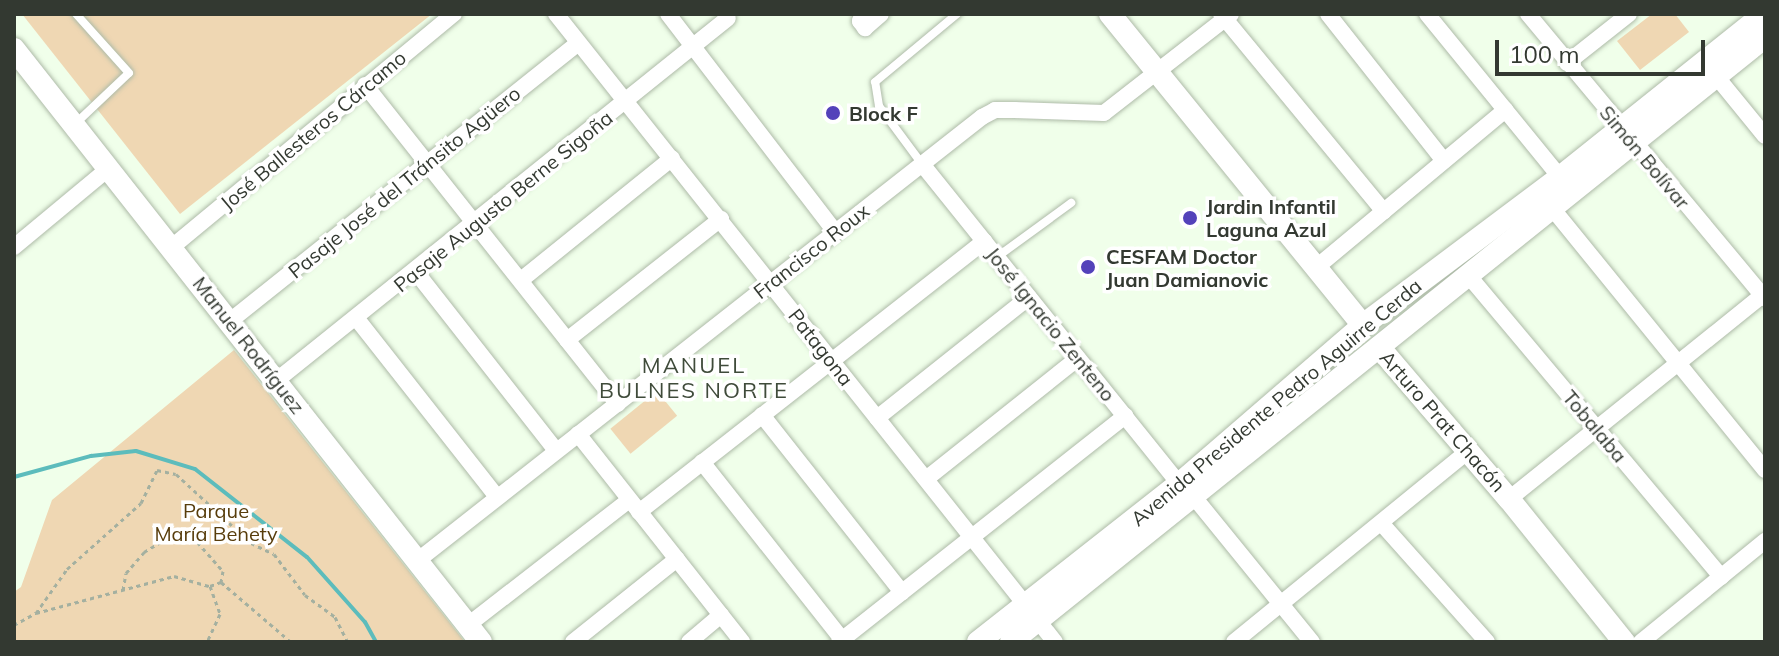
<!DOCTYPE html>
<meta charset="utf-8">
<style>
body{margin:0}
#map{position:relative;width:1779px;height:656px;overflow:hidden;background:#f0ffea;font-family:Mulish,sans-serif}
div>[style]{position:absolute}
.green>*{inset:0;background:#efd7b3;transform-origin:0 0}
.stream>*{height:4px;margin:-2px;padding:0 2px;transform-origin:2px;border-radius:2px;background:#5cbcbc}
.path>*{height:3px;margin-top:-1.5px;transform-origin:0;background:repeating-linear-gradient(90deg,#a4b0a0 0 4px,transparent 0 8px)}
.roads{filter:drop-shadow(0 0 2px #aebba8) drop-shadow(0 0 2px #aebba8)}
.lane>*{height:8px;margin:-4px;padding:0 4px;transform-origin:4px;border-radius:4px;background:#fff}
.street>*{height:16px;margin:-8px;padding:0 8px;transform-origin:8px;border-radius:8px;background:#fff}
.secondary>*{height:22px;margin:-11px;padding:0 11px;transform-origin:11px;border-radius:11px;background:#fff}
.dots>*{width:22px;height:22px;translate:-50% -50%;box-sizing:border-box;border:4px solid #fff;border-radius:50%}
span{translate:-50% -50%;white-space:nowrap;text-align:center;line-height:1.15;-webkit-text-stroke:7px #fff;paint-order:stroke}
.poi-label{font-size:20px;color:#333931;font-weight:700}
.left{translate:0 -50%;text-align:left}
.street-label{font-size:20px;color:#333931}
.park-label{font-size:20px;color:#583d0c}
.neighbourhood-label{font-size:22px;color:#3f4b3a;letter-spacing:2px}
.frame{position:absolute;inset:0;border:16px solid #333931;pointer-events:none}
.scale{position:absolute;left:1495px;top:40px;width:210px;height:36px;box-sizing:border-box;border:4px solid #333931;border-top:0;padding-left:10px;font-size:24px;line-height:28px;white-space:nowrap;color:#333931;-webkit-text-stroke:6px #fff;paint-order:stroke}
</style>
<div id="map">
<div class="green">
<div style="clip-path:polygon(22px 14px,432px 14px,180px 214px)"></div>
<div style="clip-path:polygon(1652px 14px,1675px 14px,1689px 32px,1640px 70px,1617px 41px)"></div>
<div style="clip-path:polygon(234px 350px,465px 642px,14px 642px,14px 592px,21px 587px,52px 500px)"></div>
<div style="left:657px;top:391px;width:32px;height:60px;rotate:51deg"></div>
</div>
<div class="stream">
<div style="left:14px;top:477px;width:80px;rotate:-15.3deg"></div>
<div style="left:91px;top:456px;width:45px;rotate:-6.3deg"></div>
<div style="left:136px;top:451px;width:62px;rotate:17deg"></div>
<div style="left:195px;top:469px;width:142px;rotate:38.2deg"></div>
<div style="left:307px;top:557px;width:87px;rotate:48.3deg"></div>
<div style="left:365px;top:622px;width:23px;rotate:61deg"></div>
</div>
<div class="path">
<div style="left:210px;top:586px;width:12px;rotate:-20deg"></div>
<div style="left:221px;top:582px;width:92px;rotate:40.6deg"></div>
<div style="left:123px;top:590px;width:17px;rotate:-80deg"></div>
<div style="left:126px;top:573px;width:28px;rotate:-49deg"></div>
<div style="left:144px;top:552px;width:33px;rotate:-31deg"></div>
<div style="left:172px;top:535px;width:20px;rotate:3deg"></div>
<div style="left:192px;top:536px;width:47px;rotate:48.5deg"></div>
<div style="left:223px;top:571px;width:11px;rotate:100deg"></div>
<div style="left:36px;top:613px;width:54px;rotate:-54.8deg"></div>
<div style="left:67px;top:569px;width:99px;rotate:-41.7deg"></div>
<div style="left:141px;top:503px;width:37px;rotate:-64deg"></div>
<div style="left:157px;top:470px;width:19px;rotate:12deg"></div>
<div style="left:176px;top:474px;width:102px;rotate:42.6deg"></div>
<div style="left:251px;top:543px;width:25px;rotate:26deg"></div>
<div style="left:274px;top:554px;width:51px;rotate:52.9deg"></div>
<div style="left:305px;top:595px;width:37px;rotate:36deg"></div>
<div style="left:335px;top:617px;width:28px;rotate:63deg"></div>
<div style="left:14px;top:625px;width:25px;rotate:-29deg"></div>
<div style="left:36px;top:613px;width:143px;rotate:-15deg"></div>
<div style="left:174px;top:576px;width:37px;rotate:16deg"></div>
<div style="left:210px;top:586px;width:30px;rotate:70deg"></div>
<div style="left:220px;top:614px;width:31px;rotate:115deg"></div>
</div>
<div class="roads">
<div class="lane">
<div style="left:75px;top:124px;width:74px;rotate:-43.4deg"></div>
<div style="left:129px;top:73px;width:79px;rotate:-131.9deg"></div>
<div style="left:922px;top:164px;width:72px;rotate:-126.6deg"></div>
<div style="left:879px;top:106px;width:24px;rotate:-99deg"></div>
<div style="left:875px;top:82px;width:107px;rotate:-39.7deg"></div>
<div style="left:997px;top:257px;width:92px;rotate:-36.1deg"></div>
</div>
<div class="street">
<div style="left:556px;top:14px;width:802px;rotate:51.53deg"></div>
<div style="left:668px;top:14px;width:275px;rotate:52.5deg"></div>
<div style="left:863px;top:14px;width:8px;rotate:113deg"></div>
<div style="left:860px;top:21px;width:9px;rotate:54deg"></div>
<div style="left:865px;top:28px;width:21px;rotate:-41deg"></div>
<div style="left:1221px;top:14px;width:256px;rotate:50.5deg"></div>
<div style="left:1328px;top:14px;width:187px;rotate:51.7deg"></div>
<div style="left:1427px;top:14px;width:210px;rotate:50.8deg"></div>
<div style="left:1528px;top:14px;width:370px;rotate:50.2deg"></div>
<div style="left:1567px;top:63px;width:79px;rotate:-38.3deg"></div>
<div style="left:1716px;top:76px;width:77px;rotate:50.8deg"></div>
<div style="left:365px;top:85px;width:407px;rotate:51.6deg"></div>
<div style="left:922px;top:164px;width:410px;rotate:51.2deg"></div>
<div style="left:1552px;top:208px;width:338px;rotate:50.9deg"></div>
<div style="left:14px;top:247px;width:124px;rotate:-39.7deg"></div>
<div style="left:172px;top:247px;width:366px;rotate:-39.6deg"></div>
<div style="left:1318px;top:266px;width:244px;rotate:-39.8deg"></div>
<div style="left:416px;top:272px;width:225px;rotate:51.9deg"></div>
<div style="left:1468px;top:275px;width:394px;rotate:50deg"></div>
<div style="left:521px;top:280px;width:194px;rotate:-38.9deg"></div>
<div style="left:357px;top:319px;width:226px;rotate:51.8deg"></div>
<div style="left:230px;top:321px;width:445px;rotate:-38.6deg"></div>
<div style="left:567px;top:340px;width:196px;rotate:-38.2deg"></div>
<div style="left:277px;top:380px;width:578px;rotate:-38.75deg"></div>
<div style="left:762px;top:415px;width:226px;rotate:51.7deg"></div>
<div style="left:877px;top:418px;width:194px;rotate:-38.5deg"></div>
<div style="left:578px;top:434px;width:265px;rotate:51.7deg"></div>
<div style="left:702px;top:462px;width:226px;rotate:51.7deg"></div>
<div style="left:926px;top:479px;width:194px;rotate:-38.5deg"></div>
<div style="left:1194px;top:497px;width:187px;rotate:50.9deg"></div>
<div style="left:1509px;top:499px;width:329px;rotate:-38.8deg"></div>
<div style="left:639px;top:512px;width:439px;rotate:-38.1deg"></div>
<div style="left:1382px;top:524px;width:158px;rotate:48.3deg"></div>
<div style="left:417px;top:561px;width:719px;rotate:-38.16deg"></div>
<div style="left:982px;top:117px;width:15px;rotate:-28deg"></div>
<div style="left:995px;top:110px;width:19px"></div>
<div style="left:1014px;top:110px;width:90px;rotate:1.9deg"></div>
<div style="left:1104px;top:113px;width:161px;rotate:-37.9deg"></div>
<div style="left:468px;top:625px;width:204px;rotate:-37.8deg"></div>
<div style="left:573px;top:642px;width:133px;rotate:-38.6deg"></div>
<div style="left:689px;top:642px;width:42px;rotate:-40.2deg"></div>
<div style="left:839px;top:642px;width:365px;rotate:-38.3deg"></div>
<div style="left:1234px;top:642px;width:302px;rotate:-39.2deg"></div>
<div style="left:1641px;top:642px;width:160px;rotate:-39.2deg"></div>
</div>
<div class="secondary">
<div style="left:1110px;top:14px;width:401px;rotate:50.9deg"></div>
<div style="left:14px;top:49px;width:755px;rotate:51.78deg"></div>
<div style="left:1379px;top:347px;width:200px;rotate:49.5deg"></div>
<div style="left:1509px;top:499px;width:184px;rotate:51.2deg"></div>
<div style="left:978px;top:642px;width:256px;rotate:-38.2deg"></div>
<div style="left:1179px;top:484px;width:243px;rotate:-40.8deg"></div>
<div style="left:1363px;top:325px;width:246px;rotate:-36.9deg"></div>
<div style="left:1560px;top:177px;width:261px;rotate:-38.6deg"></div>
<div style="left:1011px;top:642px;width:967px;rotate:-38.74deg"></div>
</div>
</div>
<div class="dots">
<div style="left:833px;top:113px;background:#5342ba"></div>
<div style="left:1190px;top:218px;background:#5342ba"></div>
<div style="left:1088px;top:267px;background:#5342ba"></div>
</div>
<div class="poi-label">
<span class="left" style="left:849px;top:113px">Block F</span>
<span class="left" style="left:1206px;top:218px">Jardin Infantil<br>Laguna Azul</span>
<span class="left" style="left:1106px;top:268px">CESFAM Doctor<br>Juan Damianovic</span>
</div>
<div class="street-label">
<span style="left:313px;top:130px;rotate:-40deg">José Ballesteros Cárcamo</span>
<span style="left:1645px;top:157px;rotate:50deg">Simón Bolívar</span>
<span style="left:404px;top:182px;rotate:-39deg">Pasaje José del Tránsito Agüero</span>
<span style="left:503px;top:201px;rotate:-39deg">Pasaje Augusto Berne Sigoña</span>
<span style="left:811px;top:251px;rotate:-38deg">Francisco Roux</span>
<span style="left:1051px;top:324px;rotate:51deg">José Ignacio Zenteno</span>
<span style="left:249px;top:345px;rotate:52deg">Manuel Rodríguez</span>
<span style="left:821px;top:347px;rotate:52deg">Patagona</span>
<span style="left:1276px;top:402px;rotate:-40deg">Avenida Presidente Pedro Aguirre Cerda</span>
<span style="left:1443px;top:421px;rotate:49deg">Arturo Prat Chacón</span>
<span style="left:1595px;top:426px;rotate:50deg">Tobalaba</span>
</div>
<div class="park-label">
<span style="left:216px;top:522px">Parque<br>María Behety</span>
</div>
<div class="neighbourhood-label">
<span style="left:694px;top:378px">MANUEL<br>BULNES NORTE</span>
</div>
<div class="frame"></div>
<div class="scale">100 m</div>
</div>
